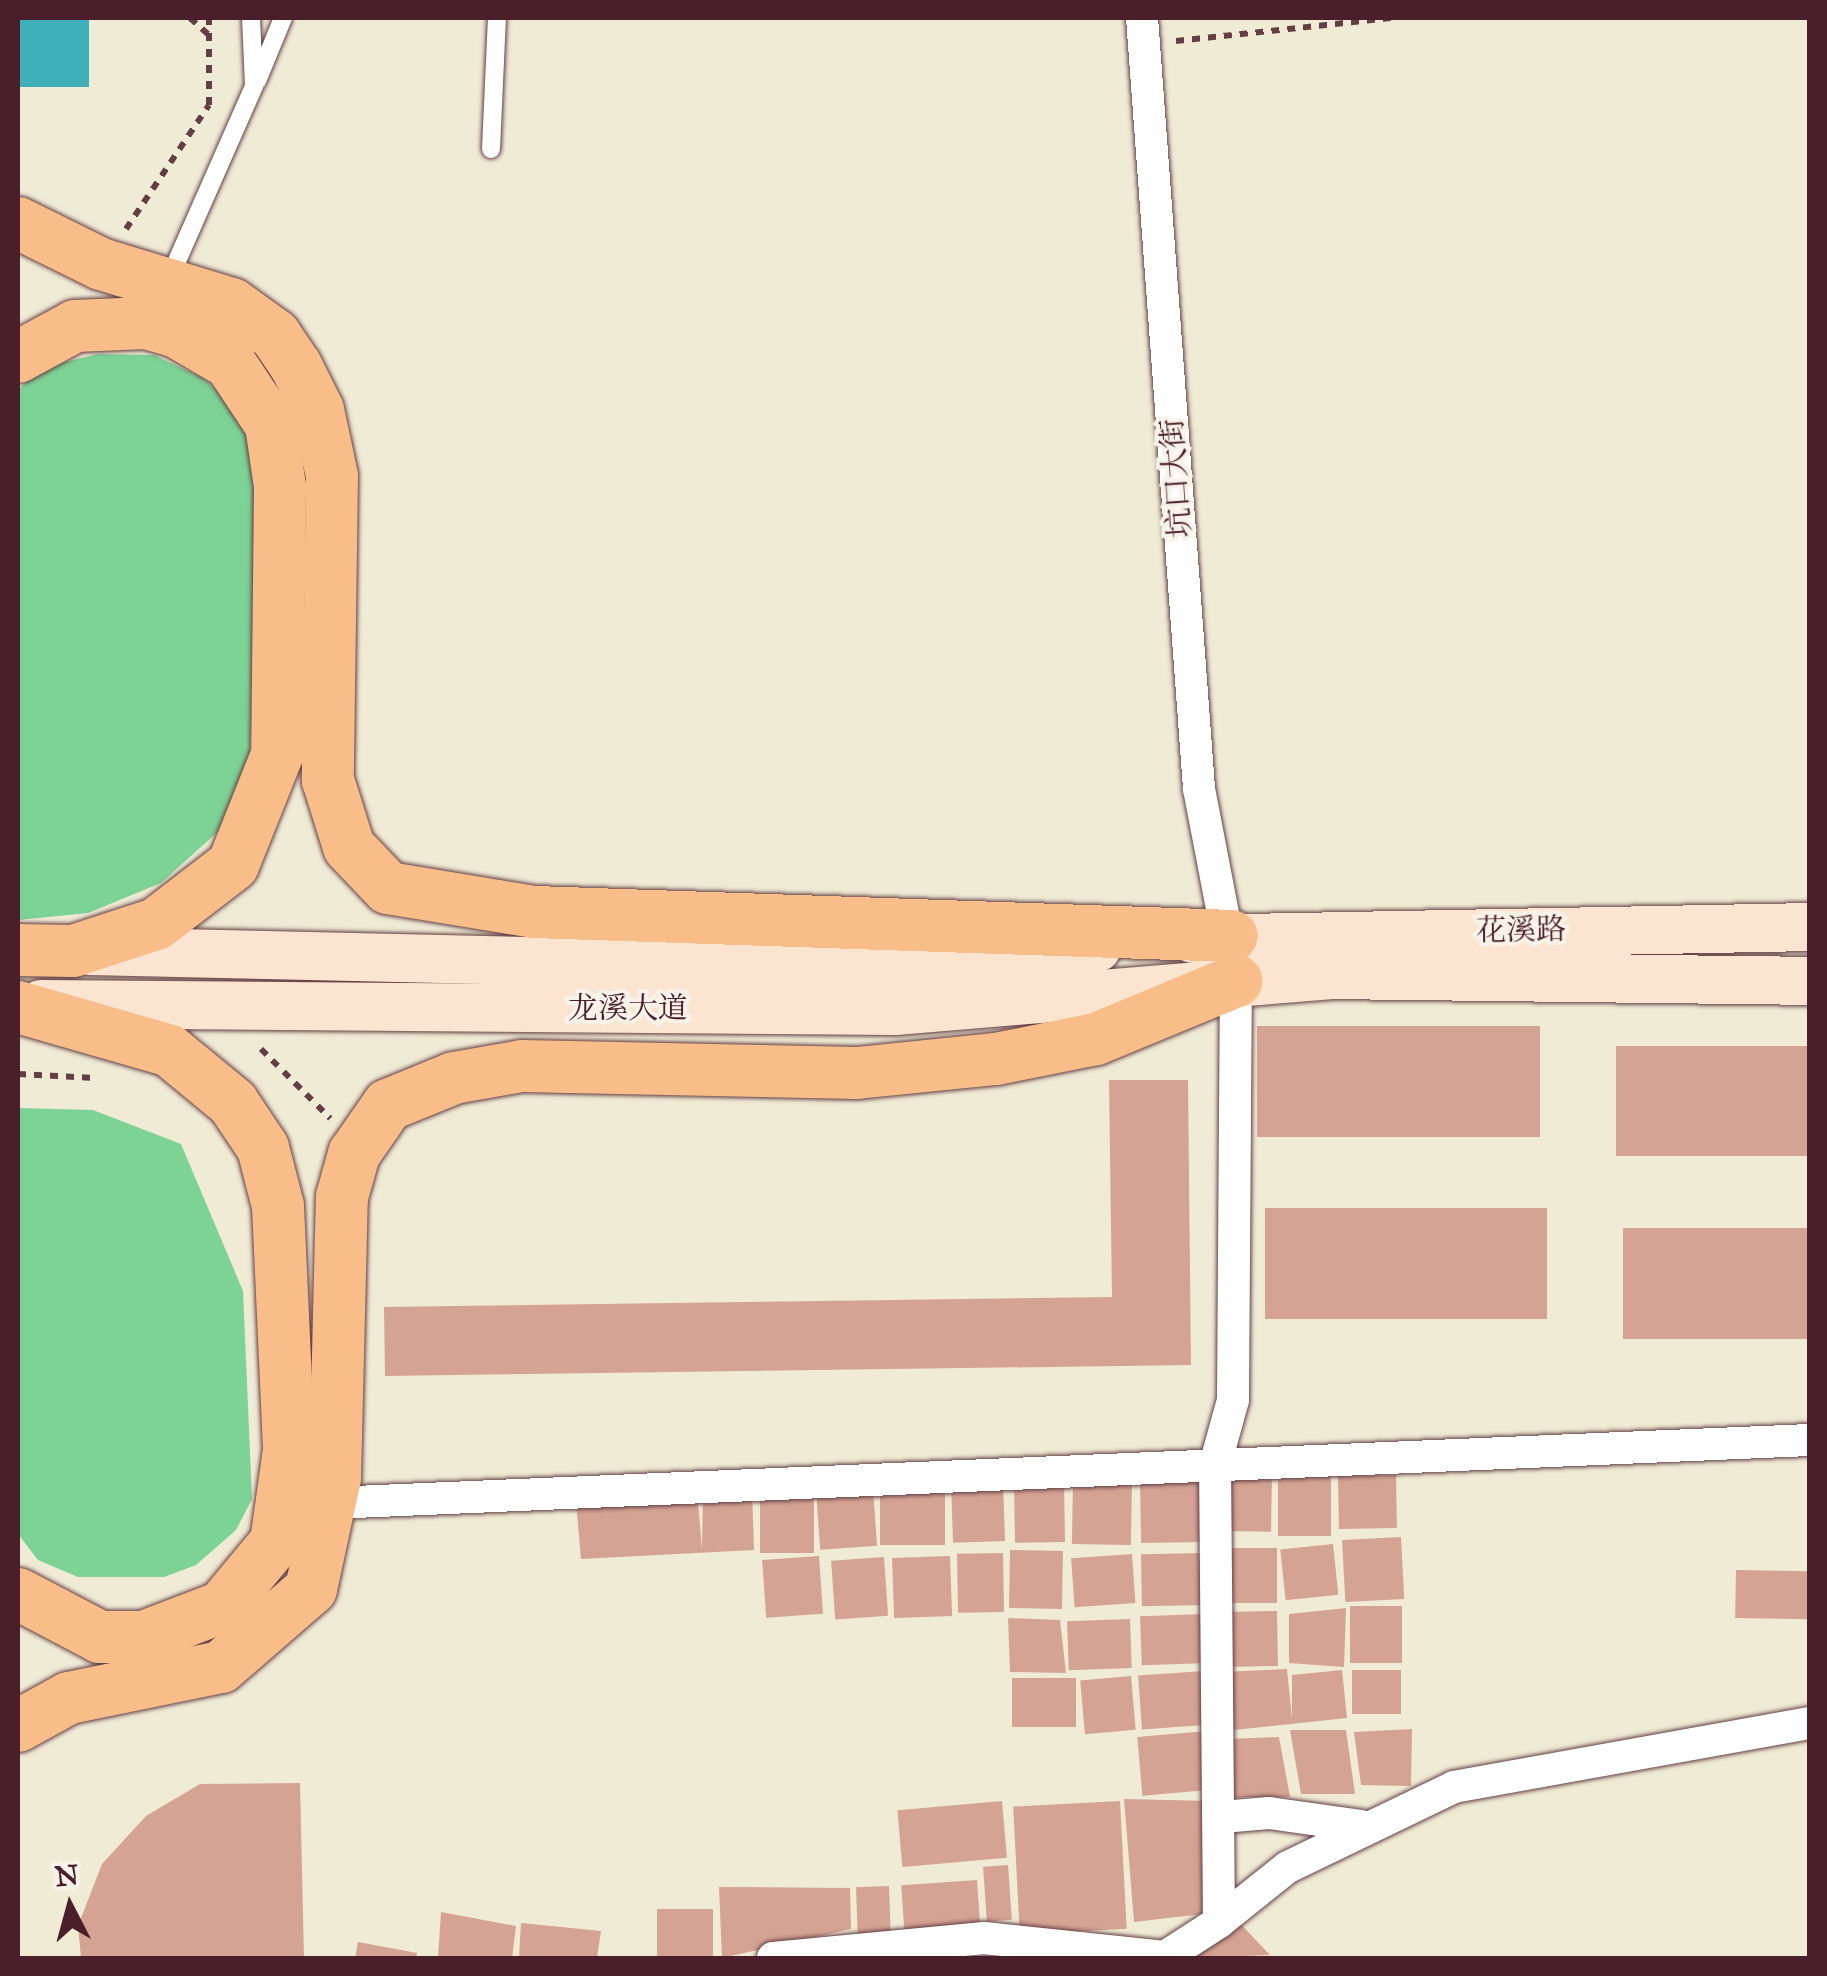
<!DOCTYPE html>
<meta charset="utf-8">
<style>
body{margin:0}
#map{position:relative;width:1827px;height:1976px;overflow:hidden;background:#f0ebd5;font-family:"IM FELL Great Primer","Noto Serif SC",serif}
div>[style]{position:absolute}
.green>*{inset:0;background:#7dd296}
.water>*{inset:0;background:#3fafba;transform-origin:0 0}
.building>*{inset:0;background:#d5a393;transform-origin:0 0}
.path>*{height:6px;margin-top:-3px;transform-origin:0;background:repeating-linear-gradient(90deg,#633e44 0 8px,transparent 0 16px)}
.roads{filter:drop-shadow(0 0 2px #633e44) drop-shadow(0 0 2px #633e44)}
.lane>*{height:18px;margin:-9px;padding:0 9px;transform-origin:9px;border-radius:9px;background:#fff}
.street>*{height:32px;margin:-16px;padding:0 16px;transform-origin:16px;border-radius:16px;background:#fff}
.secondary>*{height:48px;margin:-24px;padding:0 24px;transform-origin:24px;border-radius:24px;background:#fce5d0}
.primary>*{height:52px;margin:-26px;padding:0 26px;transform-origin:26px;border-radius:26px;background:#f8bd89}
span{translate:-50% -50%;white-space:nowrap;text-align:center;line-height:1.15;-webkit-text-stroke:8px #f7f3e8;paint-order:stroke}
.street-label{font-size:30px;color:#4a1f2b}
.frame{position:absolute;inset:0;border:20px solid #4a1f2b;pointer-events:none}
.north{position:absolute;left:20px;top:1856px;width:100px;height:100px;-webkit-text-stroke:8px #f7f3e8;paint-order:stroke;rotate:354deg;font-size:28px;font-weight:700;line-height:40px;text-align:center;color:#4a1f2b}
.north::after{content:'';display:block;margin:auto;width:35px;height:45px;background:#4a1f2b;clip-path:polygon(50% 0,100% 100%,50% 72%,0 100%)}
</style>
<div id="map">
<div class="green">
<div style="clip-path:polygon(98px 354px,154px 355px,203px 378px,241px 412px,258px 461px,250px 756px,222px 828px,161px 883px,88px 913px,18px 920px,18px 390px,40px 368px)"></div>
<div style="clip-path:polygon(18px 1108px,93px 1110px,181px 1144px,243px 1291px,252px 1499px,236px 1530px,196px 1565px,164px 1577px,78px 1577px,38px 1560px,18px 1534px)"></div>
</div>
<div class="water">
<div style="left:18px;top:18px;width:71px;height:69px"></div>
</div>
<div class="building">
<div style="left:1257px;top:1026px;width:283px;height:111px"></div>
<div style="left:1616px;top:1046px;width:194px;height:110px"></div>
<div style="clip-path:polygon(1109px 1080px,1188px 1080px,1191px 1365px,385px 1376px,384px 1307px,1112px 1297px)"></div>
<div style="left:1265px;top:1208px;width:282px;height:111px"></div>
<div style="left:1623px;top:1228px;width:187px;height:111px"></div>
<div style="left:1224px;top:1474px;width:48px;height:57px;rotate:1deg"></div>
<div style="left:1396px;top:1475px;width:53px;height:58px;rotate:89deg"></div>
<div style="left:1278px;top:1477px;width:53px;height:59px"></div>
<div style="left:1203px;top:1479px;width:63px;height:63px;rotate:89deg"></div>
<div style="left:1073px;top:1480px;width:59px;height:64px;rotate:1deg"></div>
<div style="left:1003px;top:1482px;width:59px;height:52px;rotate:88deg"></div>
<div style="left:1064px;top:1483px;width:59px;height:50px;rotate:89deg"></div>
<div style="left:945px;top:1484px;width:61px;height:65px;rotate:90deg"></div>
<div style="left:760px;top:1487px;width:54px;height:66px"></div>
<div style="left:873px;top:1488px;width:58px;height:57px;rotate:86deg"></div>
<div style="clip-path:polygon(752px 1490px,754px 1550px,581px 1559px,576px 1501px,697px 1491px,702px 1549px,703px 1492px)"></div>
<div style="left:1401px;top:1537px;width:62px;height:59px;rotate:87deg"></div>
<div style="left:1333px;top:1544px;width:51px;height:53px;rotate:84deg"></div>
<div style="left:1222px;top:1548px;width:55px;height:55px"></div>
<div style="left:1010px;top:1550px;width:53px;height:58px;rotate:1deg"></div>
<div style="left:1003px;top:1553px;width:59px;height:46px;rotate:89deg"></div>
<div style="left:1206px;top:1553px;width:52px;height:65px;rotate:89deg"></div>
<div style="left:1132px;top:1554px;width:49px;height:61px;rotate:86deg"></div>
<div style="left:819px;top:1556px;width:58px;height:57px;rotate:86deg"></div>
<div style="left:950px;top:1556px;width:60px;height:58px;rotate:88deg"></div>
<div style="left:884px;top:1557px;width:59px;height:53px;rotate:86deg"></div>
<div style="left:1736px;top:1570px;width:74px;height:48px;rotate:1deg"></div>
<div style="left:1350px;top:1606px;width:52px;height:57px"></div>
<div style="clip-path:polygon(1346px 1608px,1344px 1667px,1289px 1663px,1289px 1614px)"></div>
<div style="left:1277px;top:1611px;width:55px;height:53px;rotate:89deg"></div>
<div style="left:1206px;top:1614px;width:49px;height:66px;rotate:88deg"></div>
<div style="clip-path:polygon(1008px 1618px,1060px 1620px,1066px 1673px,1010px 1672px)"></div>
<div style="left:1130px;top:1619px;width:49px;height:63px;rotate:88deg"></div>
<div style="clip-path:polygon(1287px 1669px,1292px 1719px,1292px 1675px,1342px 1670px,1347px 1718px,1224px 1731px,1223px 1672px)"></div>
<div style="left:1352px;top:1670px;width:49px;height:44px"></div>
<div style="left:1204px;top:1671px;width:54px;height:66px;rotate:86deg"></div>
<div style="left:1131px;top:1676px;width:54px;height:51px;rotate:85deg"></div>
<div style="left:1012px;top:1678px;width:64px;height:49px"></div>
<div style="clip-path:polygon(1412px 1729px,1411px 1786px,1361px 1785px,1354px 1732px)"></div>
<div style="clip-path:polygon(1290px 1730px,1346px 1730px,1355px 1794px,1301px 1794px)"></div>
<div style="left:1206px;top:1731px;width:59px;height:69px;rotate:85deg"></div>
<div style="clip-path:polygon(1279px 1737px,1290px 1797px,1232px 1797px,1229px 1739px)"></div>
<div style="clip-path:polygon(300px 1783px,304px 1958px,81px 1958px,78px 1926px,102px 1864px,146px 1816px,200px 1784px)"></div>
<div style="clip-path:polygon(1124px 1799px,1211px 1801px,1202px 1914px,1134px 1922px)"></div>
<div style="left:1002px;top:1801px;width:57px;height:105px;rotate:85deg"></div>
<div style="left:1120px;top:1801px;width:128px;height:107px;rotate:87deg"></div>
<div style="left:1008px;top:1865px;width:55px;height:25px;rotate:86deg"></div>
<div style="left:977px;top:1880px;width:46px;height:76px;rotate:86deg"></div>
<div style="left:889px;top:1886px;width:48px;height:33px;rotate:88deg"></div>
<div style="clip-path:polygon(719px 1887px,850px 1888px,851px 1929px,722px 1958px)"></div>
<div style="left:713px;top:1909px;width:49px;height:56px;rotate:90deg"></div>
<div style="clip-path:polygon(441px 1912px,516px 1926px,512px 1958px,438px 1958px)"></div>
<div style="clip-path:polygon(1234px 1917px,1270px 1955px,1196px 1958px,1190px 1950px)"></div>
<div style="clip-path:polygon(521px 1923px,601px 1931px,597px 1958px,519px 1958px)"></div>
<div style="clip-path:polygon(358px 1942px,417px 1953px,416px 1958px,355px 1958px)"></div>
</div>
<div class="path">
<div style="left:190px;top:18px;width:27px;rotate:42deg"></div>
<div style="left:1176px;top:41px;width:218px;rotate:-6.1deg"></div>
<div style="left:126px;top:229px;width:149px;rotate:-56.2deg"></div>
<div style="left:209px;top:105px;width:87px;rotate:-90deg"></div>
<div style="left:261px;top:1049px;width:98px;rotate:45deg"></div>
<div style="left:18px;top:1074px;width:77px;rotate:3deg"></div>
</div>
<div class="roads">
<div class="lane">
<div style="left:257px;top:81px;width:68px;rotate:-67.6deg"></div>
<div style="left:491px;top:149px;width:131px;rotate:-87.4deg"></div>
<div style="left:169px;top:279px;width:211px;rotate:-66.2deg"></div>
<div style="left:254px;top:86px;width:68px;rotate:-92.5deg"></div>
</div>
<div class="street">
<div style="left:331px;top:1503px;width:1480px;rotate:-2.44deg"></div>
<div style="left:1222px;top:1817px;width:47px;rotate:-4.9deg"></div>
<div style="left:1269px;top:1813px;width:92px;rotate:8.1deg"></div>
<div style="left:1219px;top:1922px;width:88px;rotate:-38.6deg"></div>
<div style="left:1288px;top:1867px;width:184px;rotate:-25.7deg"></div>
<div style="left:1454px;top:1787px;width:362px;rotate:-10.2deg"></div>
<div style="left:773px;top:1958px;width:212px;rotate:-5.4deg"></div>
<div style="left:984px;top:1938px;width:182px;rotate:6deg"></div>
<div style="left:1165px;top:1957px;width:64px;rotate:-32.9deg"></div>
<div style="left:1219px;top:1922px;width:457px;rotate:-90.5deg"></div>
<div style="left:1215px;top:1465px;width:67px;rotate:-74.5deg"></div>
<div style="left:1233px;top:1400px;width:419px;rotate:-89.6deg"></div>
<div style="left:1236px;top:981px;width:197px;rotate:-100.9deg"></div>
<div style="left:1199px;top:788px;width:772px;rotate:-94.23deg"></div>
</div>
<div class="secondary">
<div style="left:1193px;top:939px;width:617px;rotate:-1.11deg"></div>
<div style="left:90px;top:951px;width:792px;rotate:1.3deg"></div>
<div style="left:882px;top:969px;width:216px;rotate:-5.6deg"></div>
<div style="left:41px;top:1004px;width:854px;rotate:0.47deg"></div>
<div style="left:895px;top:1011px;width:435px;rotate:-4.7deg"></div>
<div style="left:1329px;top:975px;width:481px;rotate:0.7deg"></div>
</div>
<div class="primary">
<div style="left:18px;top:223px;width:93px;rotate:26.3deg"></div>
<div style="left:101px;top:264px;width:137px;rotate:17deg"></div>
<div style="left:232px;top:304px;width:53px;rotate:35.8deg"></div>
<div style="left:275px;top:335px;width:37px;rotate:56deg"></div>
<div style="left:296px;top:366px;width:49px;rotate:63.4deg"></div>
<div style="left:318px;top:410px;width:67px;rotate:78deg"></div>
<div style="left:332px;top:476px;width:304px;rotate:90.8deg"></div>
<div style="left:328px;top:780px;width:70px;rotate:72.6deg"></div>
<div style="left:349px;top:847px;width:57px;rotate:46.4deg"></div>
<div style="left:388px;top:888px;width:149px;rotate:9.3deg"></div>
<div style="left:535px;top:912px;width:697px;rotate:1.97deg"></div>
<div style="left:18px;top:357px;width:65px;rotate:-28.5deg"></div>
<div style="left:75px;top:326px;width:71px;rotate:-2.4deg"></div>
<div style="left:146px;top:323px;width:32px;rotate:16deg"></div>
<div style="left:177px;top:332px;width:61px;rotate:30.3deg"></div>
<div style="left:230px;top:363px;width:74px;rotate:56.5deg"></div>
<div style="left:271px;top:425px;width:63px;rotate:81.7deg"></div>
<div style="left:280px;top:487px;width:268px;rotate:90.6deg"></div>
<div style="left:277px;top:755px;width:118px;rotate:111.8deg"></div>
<div style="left:233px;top:865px;width:97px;rotate:142.5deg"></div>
<div style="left:156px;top:924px;width:87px;rotate:162deg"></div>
<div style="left:73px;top:951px;width:55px;rotate:-179deg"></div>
<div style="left:18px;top:1007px;width:158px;rotate:16.1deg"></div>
<div style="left:170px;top:1051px;width:82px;rotate:39.5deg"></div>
<div style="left:233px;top:1103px;width:54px;rotate:56.3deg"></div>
<div style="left:263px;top:1148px;width:60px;rotate:75.5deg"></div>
<div style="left:278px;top:1206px;width:244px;rotate:87.4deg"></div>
<div style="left:289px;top:1450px;width:93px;rotate:98deg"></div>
<div style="left:276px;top:1542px;width:85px;rotate:129.7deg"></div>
<div style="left:222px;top:1607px;width:84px;rotate:159deg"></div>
<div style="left:144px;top:1637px;width:44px;rotate:180deg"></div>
<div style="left:100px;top:1637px;width:93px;rotate:-152.3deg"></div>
<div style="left:18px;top:1726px;width:58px;rotate:-28.8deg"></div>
<div style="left:69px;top:1698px;width:155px;rotate:-11.5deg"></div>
<div style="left:221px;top:1667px;width:119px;rotate:-40.9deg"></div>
<div style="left:311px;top:1589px;width:114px;rotate:-77.8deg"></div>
<div style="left:335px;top:1478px;width:281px;rotate:-88.6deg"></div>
<div style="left:342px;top:1197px;width:45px;rotate:-74.4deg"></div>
<div style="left:354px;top:1154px;width:60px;rotate:-55.2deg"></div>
<div style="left:388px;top:1105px;width:71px;rotate:-22.2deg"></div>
<div style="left:454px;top:1078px;width:69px;rotate:-10deg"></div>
<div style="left:522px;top:1066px;width:335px;rotate:1.2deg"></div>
<div style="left:857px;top:1073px;width:140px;rotate:-5.8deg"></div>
<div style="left:996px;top:1059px;width:102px;rotate:-11.3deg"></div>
<div style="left:1096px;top:1039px;width:152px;rotate:-22.5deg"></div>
</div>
</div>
<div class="street-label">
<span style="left:1176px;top:478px;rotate:-94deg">坑口大街</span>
<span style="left:1521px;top:930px;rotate:-1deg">花溪路</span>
<span style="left:628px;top:1008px">龙溪大道</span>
</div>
<div class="frame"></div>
<div class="north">N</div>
</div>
